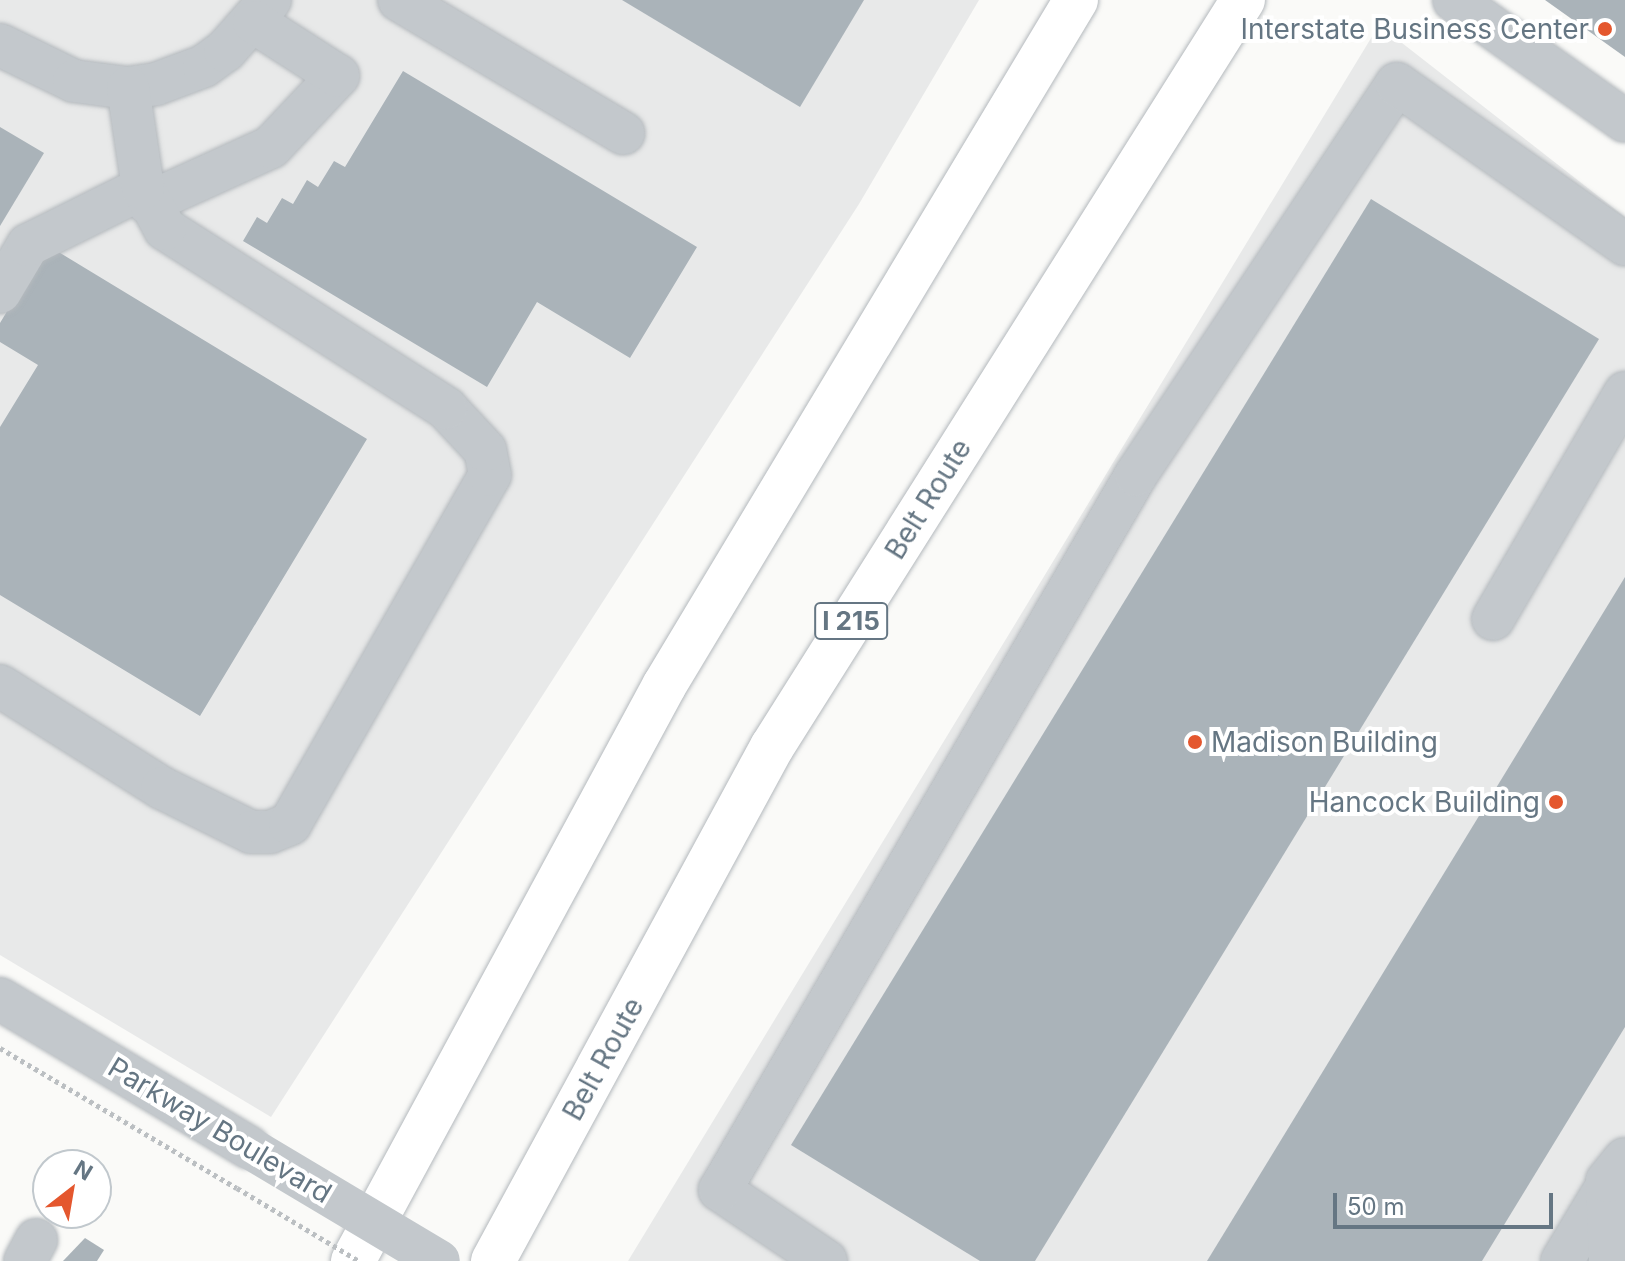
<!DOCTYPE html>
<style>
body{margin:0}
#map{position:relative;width:1625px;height:1261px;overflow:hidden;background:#fafaf8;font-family:Inter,sans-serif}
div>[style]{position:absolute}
.built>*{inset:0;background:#e8e9e9}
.building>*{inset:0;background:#aab3b9}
.path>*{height:5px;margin-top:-2.5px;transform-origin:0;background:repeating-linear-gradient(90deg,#bbbfc2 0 4px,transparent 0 8px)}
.roads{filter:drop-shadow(0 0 2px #b4b9bd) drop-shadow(0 0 2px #b4b9bd)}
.minor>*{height:42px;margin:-21px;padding:0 21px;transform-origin:21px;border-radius:21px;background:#c3c8cc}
.highway>*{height:44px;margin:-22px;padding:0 22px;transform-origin:22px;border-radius:22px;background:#fff}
.path-bridge>*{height:5px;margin-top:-2.5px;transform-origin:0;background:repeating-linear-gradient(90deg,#bbbfc2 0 4px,transparent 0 8px)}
.minor-bridge>*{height:42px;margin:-21px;padding:0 21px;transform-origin:21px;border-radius:21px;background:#c3c8cc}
.dots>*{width:22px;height:22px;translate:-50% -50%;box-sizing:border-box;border:4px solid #fff;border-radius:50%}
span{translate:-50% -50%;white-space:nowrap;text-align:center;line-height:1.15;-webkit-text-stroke:8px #fff;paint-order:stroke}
.shield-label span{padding:2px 6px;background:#fff;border:2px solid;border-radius:6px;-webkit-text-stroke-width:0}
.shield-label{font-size:26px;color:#657683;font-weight:700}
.poi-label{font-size:28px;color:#657683}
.right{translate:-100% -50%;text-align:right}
.left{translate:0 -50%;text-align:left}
.street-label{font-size:28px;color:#657683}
.north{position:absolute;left:32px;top:1149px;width:80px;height:80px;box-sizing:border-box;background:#fff;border:2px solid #c1c8cd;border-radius:50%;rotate:31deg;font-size:22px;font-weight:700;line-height:32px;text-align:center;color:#657683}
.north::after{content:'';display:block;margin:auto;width:28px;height:36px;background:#e4572e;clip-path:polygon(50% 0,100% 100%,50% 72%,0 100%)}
.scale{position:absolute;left:1333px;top:1193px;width:220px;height:36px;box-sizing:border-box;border:4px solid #657683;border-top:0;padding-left:10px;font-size:24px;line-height:28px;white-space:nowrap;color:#657683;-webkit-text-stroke:6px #fff;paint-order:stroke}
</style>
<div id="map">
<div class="built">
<div style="clip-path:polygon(0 0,979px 0,859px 204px,271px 1117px,0 955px)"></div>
<div style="clip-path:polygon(1379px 25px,1625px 217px,1625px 1261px,628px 1261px)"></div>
</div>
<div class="building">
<div style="clip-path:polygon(622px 0,864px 0,800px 107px)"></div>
<div style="clip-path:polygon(1545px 0,1625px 0,1625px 57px)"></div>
<div style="clip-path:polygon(403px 71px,697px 247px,630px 358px,537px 302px,487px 387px,243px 241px,257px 217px,267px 223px,282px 198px,293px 204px,307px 180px,318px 187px,334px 161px,345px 167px)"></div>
<div style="clip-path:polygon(0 127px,44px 153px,0 226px)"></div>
<div style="clip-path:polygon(1371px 199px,1599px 339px,1035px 1261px,980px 1261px,791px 1145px)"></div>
<div style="clip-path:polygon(47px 245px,367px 439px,200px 716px,0 595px,0 427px,38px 365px,0 342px,0 323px)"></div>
<div style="clip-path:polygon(1625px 577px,1625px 1027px,1482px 1261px,1207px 1261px)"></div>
<div style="clip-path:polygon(85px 1238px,104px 1250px,97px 1261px,63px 1261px)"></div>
</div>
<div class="path">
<div style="left:0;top:1048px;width:275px;rotate:30.6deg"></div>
</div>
<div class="roads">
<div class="minor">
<div style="left:399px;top:0;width:261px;rotate:30.7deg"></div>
<div style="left:1454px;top:0;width:209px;rotate:35.3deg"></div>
<div style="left:0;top:45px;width:82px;rotate:25.9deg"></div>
<div style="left:74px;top:81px;width:54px;rotate:7.4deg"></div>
<div style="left:128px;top:88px;width:28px;rotate:-8deg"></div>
<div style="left:156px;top:84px;width:51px;rotate:-20.6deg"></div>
<div style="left:204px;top:66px;width:26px;rotate:-36deg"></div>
<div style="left:225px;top:51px;width:68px;rotate:-48.6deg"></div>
<div style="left:148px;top:203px;width:135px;rotate:-24.5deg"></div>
<div style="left:271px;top:147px;width:98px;rotate:-46.7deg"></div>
<div style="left:338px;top:76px;width:100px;rotate:-147.3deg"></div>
<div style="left:0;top:292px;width:55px;rotate:-59.2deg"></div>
<div style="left:28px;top:245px;width:128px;rotate:-26.4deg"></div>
<div style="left:1493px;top:619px;width:262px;rotate:-59.7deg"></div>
<div style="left:0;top:686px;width:191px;rotate:32.2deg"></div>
<div style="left:162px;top:788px;width:99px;rotate:26.3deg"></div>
<div style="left:251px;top:832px;width:19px"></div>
<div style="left:270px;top:832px;width:22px;rotate:-22deg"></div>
<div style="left:290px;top:824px;width:402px;rotate:-60.2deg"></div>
<div style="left:490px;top:475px;width:25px;rotate:-101deg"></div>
<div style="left:485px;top:450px;width:57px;rotate:-132.9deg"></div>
<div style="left:446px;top:408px;width:333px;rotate:-147.5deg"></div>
<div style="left:165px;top:229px;width:47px;rotate:-118.2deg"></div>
<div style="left:143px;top:188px;width:101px;rotate:-98.5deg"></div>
<div style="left:0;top:999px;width:289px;rotate:30.8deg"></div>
<div style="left:25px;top:1261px;width:24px;rotate:-62deg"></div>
<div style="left:826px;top:1261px;width:128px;rotate:-146.2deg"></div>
<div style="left:720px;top:1190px;width:827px;rotate:-59.81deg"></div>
<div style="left:1136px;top:475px;width:470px;rotate:-56.3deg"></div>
<div style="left:1397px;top:84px;width:279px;rotate:35.1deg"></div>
<div style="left:1562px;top:1261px;width:87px;rotate:-59deg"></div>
<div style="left:1610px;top:1261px;width:80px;rotate:-92.1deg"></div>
<div style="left:1607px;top:1181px;width:28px;rotate:-51deg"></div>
</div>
<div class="highway">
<div style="left:353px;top:1261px;width:654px;rotate:-61.59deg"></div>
<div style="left:664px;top:686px;width:800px;rotate:-59.01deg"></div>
<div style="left:493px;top:1261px;width:585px;rotate:-61.51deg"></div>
<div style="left:772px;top:747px;width:883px;rotate:-57.77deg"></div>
</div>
</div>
<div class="path-bridge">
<div style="left:237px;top:1188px;width:142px;rotate:30.9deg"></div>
</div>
<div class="minor-bridge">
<div style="left:248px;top:1147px;width:222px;rotate:30.8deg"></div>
</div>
<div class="dots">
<div style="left:1605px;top:29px;background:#e4572e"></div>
<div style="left:1195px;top:742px;background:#e4572e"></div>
<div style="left:1556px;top:802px;background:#e4572e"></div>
</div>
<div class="shield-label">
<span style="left:851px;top:621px">I 215</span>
</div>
<div class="poi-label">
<span class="right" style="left:1589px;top:29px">Interstate Business Center</span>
<span class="left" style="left:1211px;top:742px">Madison Building</span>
<span class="right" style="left:1540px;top:802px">Hancock Building</span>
</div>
<div class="street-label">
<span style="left:928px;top:499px;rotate:-58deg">Belt Route</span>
<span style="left:603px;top:1059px;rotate:-61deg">Belt Route</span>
<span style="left:220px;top:1130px;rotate:31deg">Parkway Boulevard</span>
</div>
<div class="north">N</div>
<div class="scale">50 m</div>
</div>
